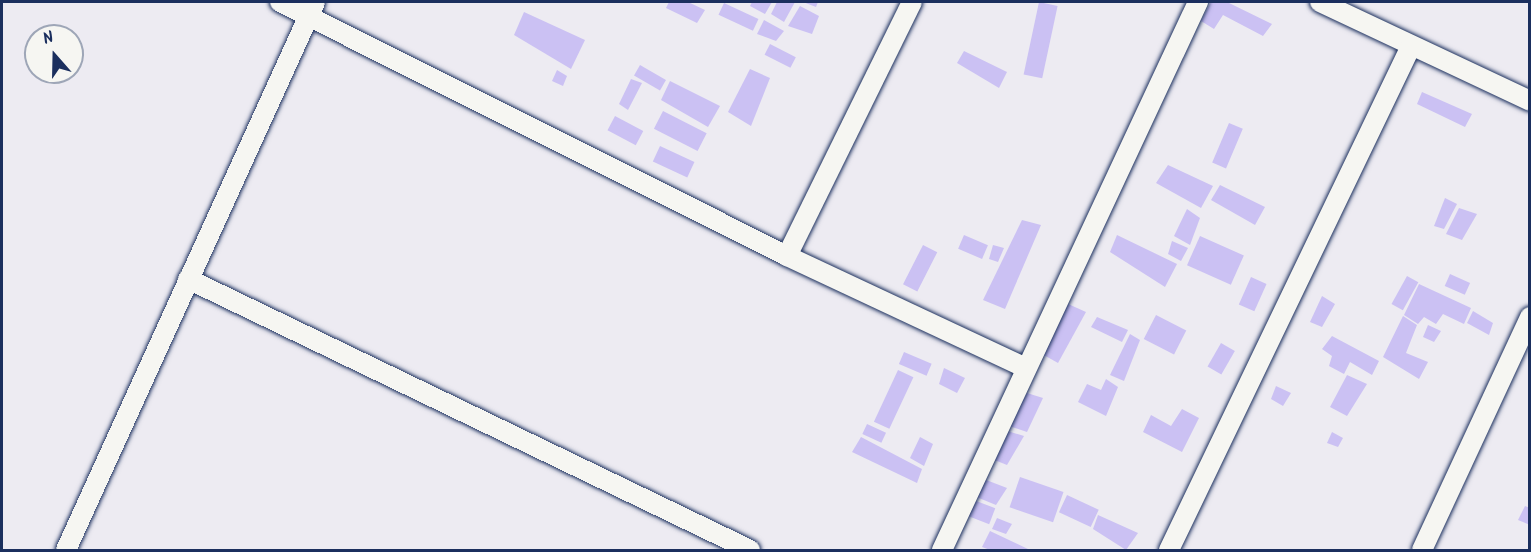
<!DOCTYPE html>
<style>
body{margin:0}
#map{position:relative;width:1531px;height:552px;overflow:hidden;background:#edebf2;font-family:Kalam,sans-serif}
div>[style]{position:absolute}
.building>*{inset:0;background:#cbc1f3;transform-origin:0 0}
.roads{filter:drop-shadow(0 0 2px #1b2f5e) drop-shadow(0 0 2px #1b2f5e)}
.street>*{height:20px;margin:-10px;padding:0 10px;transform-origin:10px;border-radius:10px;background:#f6f6f2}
span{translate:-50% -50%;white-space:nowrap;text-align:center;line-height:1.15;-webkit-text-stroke:4.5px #f6f6f2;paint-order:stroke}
.frame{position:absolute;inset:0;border:3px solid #1b2f5e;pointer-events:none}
.north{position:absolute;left:24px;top:24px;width:60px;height:60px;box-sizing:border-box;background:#f6f6f2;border:2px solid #9ea6b7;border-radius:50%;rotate:340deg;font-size:16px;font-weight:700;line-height:24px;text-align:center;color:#1b2f5e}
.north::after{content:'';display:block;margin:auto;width:21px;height:27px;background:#1b2f5e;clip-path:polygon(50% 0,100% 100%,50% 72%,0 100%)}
</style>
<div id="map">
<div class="building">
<div style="clip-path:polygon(669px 2px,688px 2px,705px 10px,697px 23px,666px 8px)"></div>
<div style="clip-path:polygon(752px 2px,772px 2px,765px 14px,750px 6px)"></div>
<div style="clip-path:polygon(777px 2px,795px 2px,784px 22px,771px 14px)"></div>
<div style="clip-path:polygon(803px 2px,818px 2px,816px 7px)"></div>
<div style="left:1039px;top:2px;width:19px;height:74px;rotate:12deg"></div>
<div style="clip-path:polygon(1211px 2px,1227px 2px,1272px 24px,1263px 36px,1223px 15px,1214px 29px,1201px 21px)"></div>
<div style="left:724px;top:3px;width:38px;height:13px;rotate:25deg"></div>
<div style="clip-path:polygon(800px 6px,819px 16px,812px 34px,788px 26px)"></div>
<div style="clip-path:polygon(524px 12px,585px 40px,571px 69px,514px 35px)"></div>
<div style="clip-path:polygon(764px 20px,784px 31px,776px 41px,757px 34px)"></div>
<div style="left:770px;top:44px;width:29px;height:12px;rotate:27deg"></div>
<div style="clip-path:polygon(964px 51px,1007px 72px,999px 88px,957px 63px)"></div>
<div style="left:640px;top:65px;width:30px;height:12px;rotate:30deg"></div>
<div style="clip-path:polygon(750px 69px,770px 78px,751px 126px,728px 112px)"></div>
<div style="clip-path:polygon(557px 70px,567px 76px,563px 86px,552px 81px)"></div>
<div style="clip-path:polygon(631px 79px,642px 83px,628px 110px,619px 104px)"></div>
<div style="clip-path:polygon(670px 81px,720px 106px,708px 127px,661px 100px)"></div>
<div style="clip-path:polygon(1422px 92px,1472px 114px,1465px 127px,1417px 104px)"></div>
<div style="left:663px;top:111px;width:49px;height:20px;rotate:27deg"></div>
<div style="left:615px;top:116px;width:32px;height:16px;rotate:28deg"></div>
<div style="left:1229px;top:123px;width:15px;height:43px;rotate:23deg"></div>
<div style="left:660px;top:146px;width:38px;height:17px;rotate:25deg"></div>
<div style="clip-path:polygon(1168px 165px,1213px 186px,1201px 208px,1156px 183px)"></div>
<div style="clip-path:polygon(1220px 185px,1265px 207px,1255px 225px,1211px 200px)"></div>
<div style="clip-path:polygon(1445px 198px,1457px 204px,1444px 229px,1434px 226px)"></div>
<div style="clip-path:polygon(1459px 208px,1477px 214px,1462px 240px,1446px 234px)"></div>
<div style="clip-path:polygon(1187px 209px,1200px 218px,1190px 245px,1174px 236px)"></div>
<div style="clip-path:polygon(1022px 220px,1041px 225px,1005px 309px,983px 300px)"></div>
<div style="left:964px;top:235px;width:26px;height:15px;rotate:23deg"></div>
<div style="clip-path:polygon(1117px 235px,1177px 264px,1165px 287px,1110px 252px)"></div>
<div style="left:1200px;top:236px;width:48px;height:32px;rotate:24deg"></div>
<div style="clip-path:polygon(1172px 241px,1188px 248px,1181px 261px,1168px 254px)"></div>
<div style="left:923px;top:245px;width:16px;height:44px;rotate:27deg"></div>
<div style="clip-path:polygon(993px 245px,1004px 248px,998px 262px,989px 259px)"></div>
<div style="left:1450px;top:274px;width:22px;height:13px;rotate:24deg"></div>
<div style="left:1407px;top:276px;width:13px;height:32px;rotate:29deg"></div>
<div style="left:1251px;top:277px;width:17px;height:30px;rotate:24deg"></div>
<div style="clip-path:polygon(1419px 284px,1471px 308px,1464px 324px,1443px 314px,1436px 324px,1424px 317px,1418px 324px,1404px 315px)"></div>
<div style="clip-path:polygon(1322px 296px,1335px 304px,1322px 327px,1310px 322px)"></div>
<div style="clip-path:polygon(1066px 303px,1086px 312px,1058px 363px,1042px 354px)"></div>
<div style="clip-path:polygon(1473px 311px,1493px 323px,1489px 335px,1467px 323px)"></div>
<div style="left:1156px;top:315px;width:34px;height:27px;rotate:27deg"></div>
<div style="clip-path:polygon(1403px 316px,1417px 325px,1406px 353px,1428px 362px,1419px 379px,1383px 357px)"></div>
<div style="clip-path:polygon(1097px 317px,1128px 330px,1122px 342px,1091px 327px)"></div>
<div style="clip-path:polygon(1428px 325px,1441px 331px,1434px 342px,1423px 337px)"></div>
<div style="clip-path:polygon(1130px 334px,1140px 340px,1124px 381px,1110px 375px)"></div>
<div style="clip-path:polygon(1332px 336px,1379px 361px,1372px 375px,1350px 362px,1344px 374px,1329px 366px,1332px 356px,1322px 349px)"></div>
<div style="left:1221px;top:343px;width:16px;height:27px;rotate:30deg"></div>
<div style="left:904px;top:352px;width:30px;height:13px;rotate:23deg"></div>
<div style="clip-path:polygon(944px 368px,965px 378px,957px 393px,939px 384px)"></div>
<div style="left:898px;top:370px;width:17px;height:57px;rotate:25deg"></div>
<div style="clip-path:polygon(1347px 375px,1367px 384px,1347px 416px,1330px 407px)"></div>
<div style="clip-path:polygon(1106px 379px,1118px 387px,1106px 416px,1078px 402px,1087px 384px,1101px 390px)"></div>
<div style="clip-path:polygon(1276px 386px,1291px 393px,1283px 406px,1271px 399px)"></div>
<div style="clip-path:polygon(1027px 393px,1043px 398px,1027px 432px,1009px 426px)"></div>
<div style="clip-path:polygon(1182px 409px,1199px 418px,1182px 452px,1143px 432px,1151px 415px,1171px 426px)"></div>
<div style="left:867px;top:424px;width:21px;height:11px;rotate:25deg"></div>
<div style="clip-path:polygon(1004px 430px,1024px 436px,1007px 465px,992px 459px)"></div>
<div style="clip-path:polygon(1332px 432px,1343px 438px,1338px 447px,1327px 443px)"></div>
<div style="clip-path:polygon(861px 437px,922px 469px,917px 483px,852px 452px)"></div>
<div style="clip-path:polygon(920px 437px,933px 444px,924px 466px,910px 458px)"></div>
<div style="left:1020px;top:477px;width:46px;height:32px;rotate:19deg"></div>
<div style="clip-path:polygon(981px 478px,1007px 488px,996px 505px,974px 496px)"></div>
<div style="left:1067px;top:495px;width:35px;height:19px;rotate:25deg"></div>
<div style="left:971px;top:499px;width:26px;height:17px;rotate:21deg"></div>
<div style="clip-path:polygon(1525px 506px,1530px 508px,1530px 525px,1518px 520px)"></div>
<div style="clip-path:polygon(1098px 515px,1138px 533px,1126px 550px,1093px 529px)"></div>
<div style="clip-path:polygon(997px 518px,1012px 524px,1006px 534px,992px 529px)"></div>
<div style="clip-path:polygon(990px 531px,1030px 550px,990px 550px,982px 547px)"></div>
</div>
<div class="roads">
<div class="street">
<div style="left:280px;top:2px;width:567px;rotate:26.61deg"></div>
<div style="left:787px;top:256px;width:264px;rotate:25.1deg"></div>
<div style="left:1320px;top:2px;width:232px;rotate:25.2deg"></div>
<div style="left:787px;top:256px;width:283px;rotate:-63.8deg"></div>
<div style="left:188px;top:279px;width:624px;rotate:25.74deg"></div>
<div style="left:66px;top:550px;width:602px;rotate:-65.56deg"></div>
<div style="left:942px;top:550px;width:605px;rotate:-64.96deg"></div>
<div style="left:1169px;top:550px;width:559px;rotate:-64.35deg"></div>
<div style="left:1422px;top:550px;width:257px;rotate:-65.1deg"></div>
</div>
</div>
<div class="frame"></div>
<div class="north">N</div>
</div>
